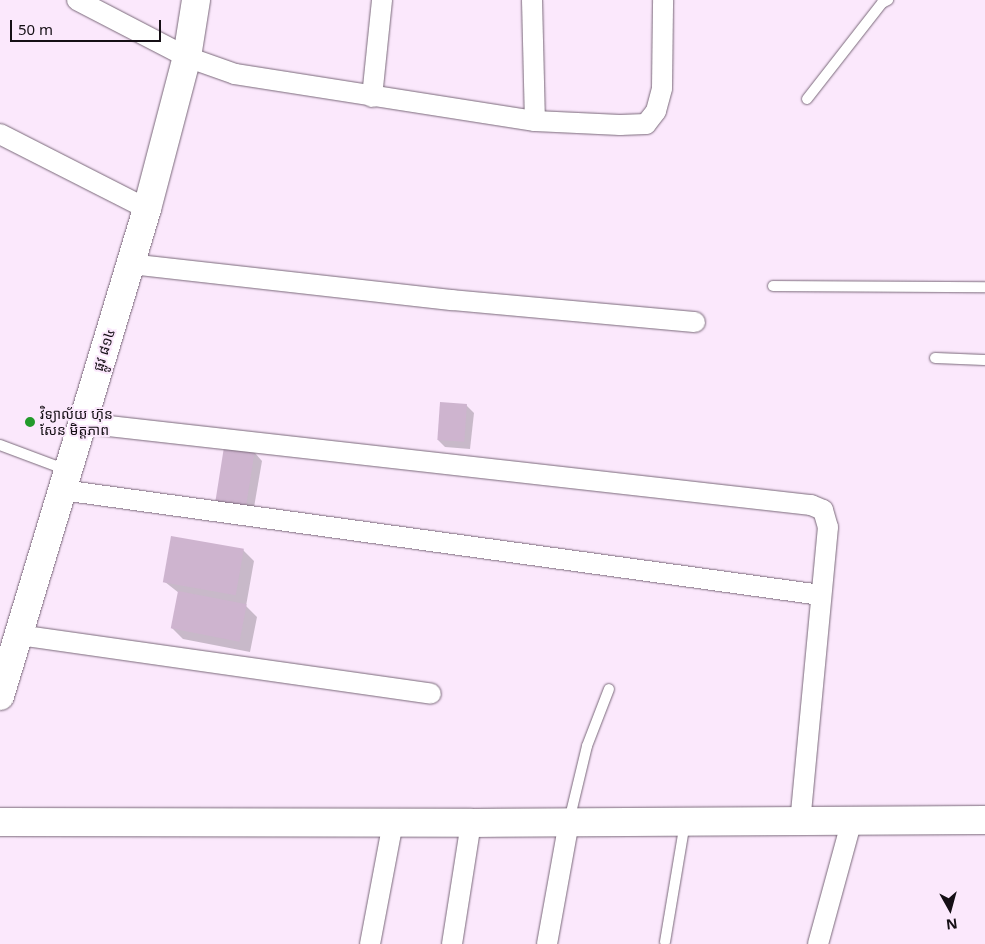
<!DOCTYPE html>
<meta charset="utf-8">
<style>
body{margin:0}
#map{position:relative;width:985px;height:944px;overflow:hidden;background:#fbe8fc;font-family:Georgia,"Noto Sans Khmer",serif}
div>[style]{position:absolute}
.shadow>*{inset:0;background:#0003}
.building>*{inset:0;background:#ceb4cf;transform-origin:0 0}
.roads{filter:drop-shadow(0 0 1px #796879) drop-shadow(0 0 1px #796879)}
.lane>*{height:10px;margin:-5px;padding:0 5px;transform-origin:5px;border-radius:5px;background:#fff}
.street>*{height:20px;margin:-10px;padding:0 10px;transform-origin:10px;border-radius:10px;background:#fff}
.secondary>*{height:28px;margin:-14px;padding:0 14px;transform-origin:14px;border-radius:14px;background:#fff}
.dots>*{width:14px;height:14px;translate:-50% -50%;box-sizing:border-box;border:2px solid #fbe8fc;border-radius:50%}
span{translate:-50% -50%;white-space:nowrap;text-align:center;line-height:1.15;-webkit-text-stroke:4px #fbe8fc;paint-order:stroke}
.street-label{font-size:14px;color:#150f15}
.poi-label{font-size:14px;color:#150f15}
.left{translate:0 -50%;text-align:left}
.north{position:absolute;left:925px;top:884px;width:50px;height:50px;-webkit-text-stroke:4px #fbe8fc;paint-order:stroke;rotate:173deg;font-size:14px;font-weight:700;line-height:20px;text-align:center;color:#150f15}
.north::after{content:'';display:block;margin:auto;width:18px;height:22px;background:#150f15;clip-path:polygon(50% 0,100% 100%,50% 72%,0 100%)}
.scale{position:absolute;left:10px;top:20px;width:151px;height:22px;box-sizing:border-box;border:2px solid #150f15;border-top:0;padding-left:6px;font-size:15px;line-height:18px;white-space:nowrap;color:#150f15;-webkit-text-stroke:4px #fbe8fc;paint-order:stroke}
</style>
<div id="map">
<div class="shadow">
<div style="clip-path:polygon(466px 405px,474px 413px,470px 449px,445px 447px,438px 440px)"></div>
<div style="clip-path:polygon(225px 448px,255px 453px,262px 461px,253px 513px,223px 508px)"></div>
<div style="clip-path:polygon(243px 550px,254px 561px,246px 606px,257px 617px,250px 652px,183px 639px,172px 628px,179px 593px,165px 582px)"></div>
</div>
<div class="building">
<div style="left:440px;top:402px;width:27px;height:38px;rotate:4deg"></div>
<div style="left:224px;top:447px;width:31px;height:55px;rotate:9deg"></div>
<div style="left:171px;top:536px;width:74px;height:47px;rotate:10deg"></div>
<div style="left:178px;top:591px;width:70px;height:38px;rotate:11deg"></div>
</div>
<div class="roads">
<div class="lane">
<div style="left:807px;top:99px;width:122px;rotate:-52deg"></div>
<div style="left:882px;top:3px;width:7px;rotate:-27deg"></div>
<div style="left:773px;top:286px;width:212px;rotate:0.3deg"></div>
<div style="left:935px;top:358px;width:50px;rotate:2.3deg"></div>
<div style="left:0;top:445px;width:72px;rotate:20.5deg"></div>
<div style="left:569px;top:821px;width:77px;rotate:-76.5deg"></div>
<div style="left:587px;top:746px;width:61px;rotate:-68.9deg"></div>
<div style="left:665px;top:942px;width:122px;rotate:-80.5deg"></div>
</div>
<div class="street">
<div style="left:77px;top:0;width:124px;rotate:27.4deg"></div>
<div style="left:187px;top:57px;width:51px;rotate:19.5deg"></div>
<div style="left:235px;top:74px;width:304px;rotate:8.9deg"></div>
<div style="left:535px;top:121px;width:85px;rotate:2.7deg"></div>
<div style="left:620px;top:125px;width:26px;rotate:-2deg"></div>
<div style="left:646px;top:124px;width:16px;rotate:-52deg"></div>
<div style="left:656px;top:111px;width:24px;rotate:-75deg"></div>
<div style="left:662px;top:88px;width:88px;rotate:-89.3deg"></div>
<div style="left:532px;top:0;width:121px;rotate:88.6deg"></div>
<div style="left:372px;top:97px;width:98px;rotate:-84.1deg"></div>
<div style="left:0;top:134px;width:165px;rotate:27deg"></div>
<div style="left:130px;top:264px;width:324px;rotate:6.4deg"></div>
<div style="left:452px;top:300px;width:244px;rotate:5.2deg"></div>
<div style="left:82px;top:423px;width:734px;rotate:6.42deg"></div>
<div style="left:811px;top:505px;width:13px;rotate:23deg"></div>
<div style="left:823px;top:510px;width:18px;rotate:74deg"></div>
<div style="left:828px;top:527px;width:295px;rotate:95.4deg"></div>
<div style="left:62px;top:490px;width:766px;rotate:7.88deg"></div>
<div style="left:19px;top:635px;width:416px;rotate:8.1deg"></div>
<div style="left:370px;top:944px;width:124px;rotate:-79.3deg"></div>
<div style="left:452px;top:944px;width:122px;rotate:-81.1deg"></div>
<div style="left:547px;top:944px;width:124px;rotate:-79.8deg"></div>
<div style="left:818px;top:944px;width:129px;rotate:-74.7deg"></div>
</div>
<div class="secondary">
<div style="left:0;top:696px;width:509px;rotate:-73.2deg"></div>
<div style="left:147px;top:209px;width:157px;rotate:-75.3deg"></div>
<div style="left:187px;top:57px;width:58px;rotate:-81deg"></div>
<div style="left:0;top:822px;width:471px;rotate:0.1deg"></div>
<div style="left:471px;top:823px;width:514px;rotate:-0.33deg"></div>
</div>
</div>
<div class="dots">
<div style="left:30px;top:422px;background:#229a2b"></div>
</div>
<div class="street-label">
<span style="left:104px;top:350px;rotate:-73deg">ផ្លូវ ៨១៤</span>
</div>
<div class="poi-label">
<span class="left" style="left:40px;top:422px">វិទ្យាល័យ ហ៊ុន<br>សែន មិត្តភាព</span>
</div>
<div class="north">N</div>
<div class="scale">50 m</div>
</div>
